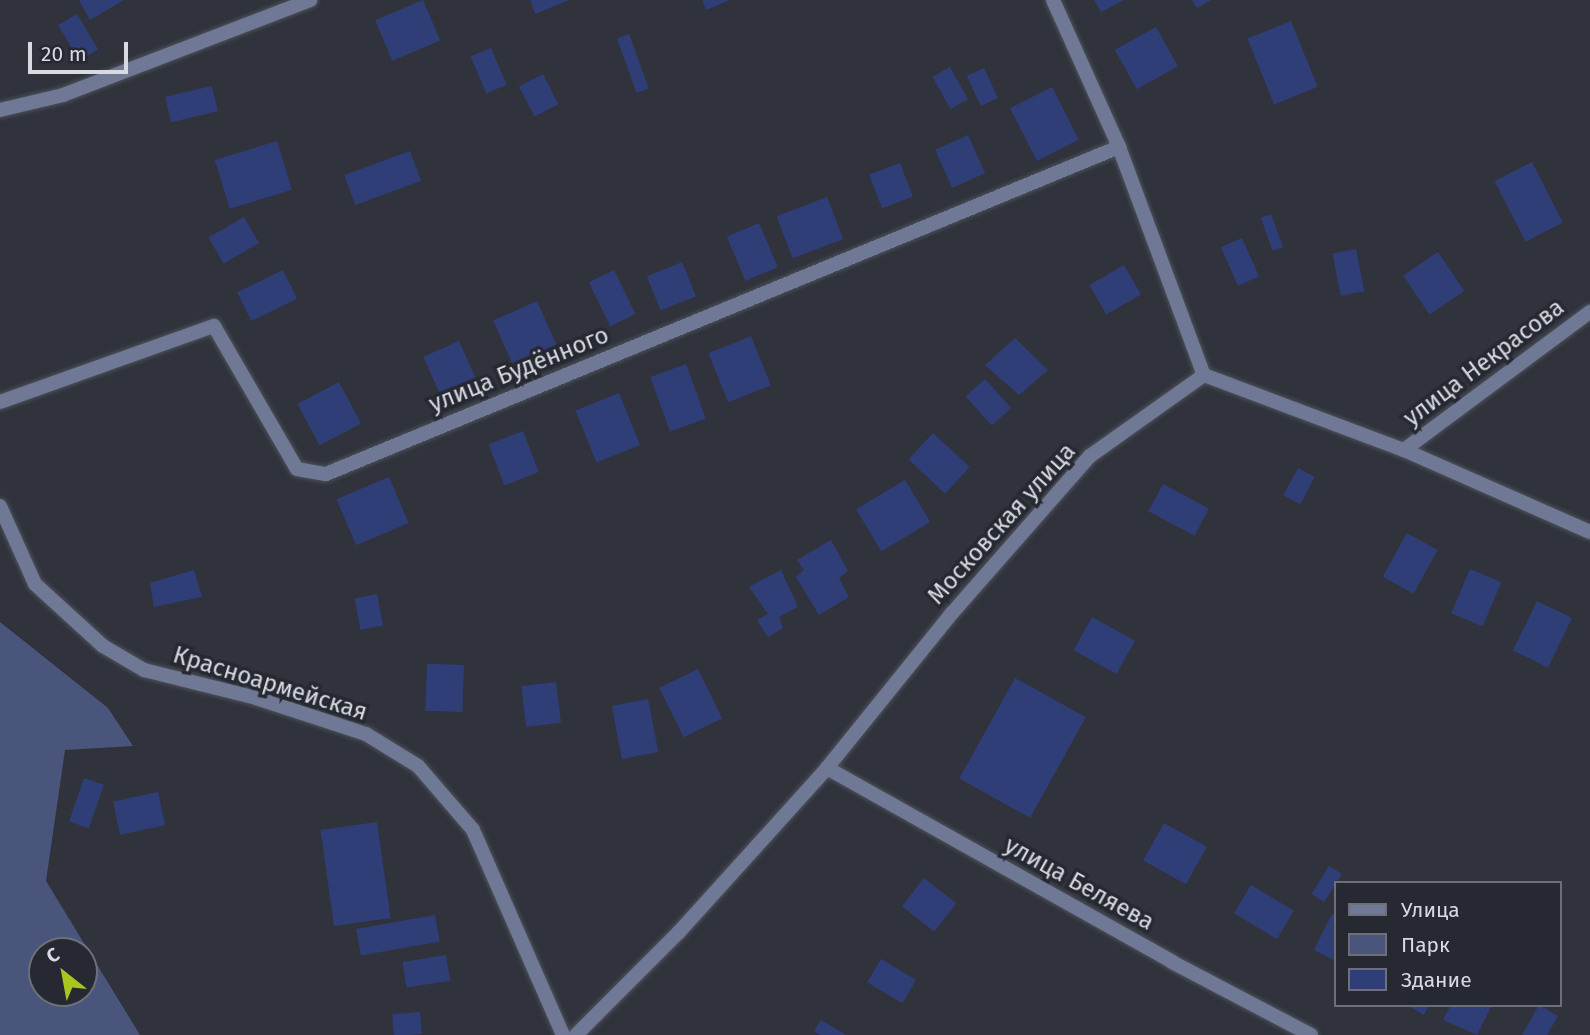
<!DOCTYPE html>
<meta charset="utf-8">
<style>
body{margin:0}
#map{position:relative;width:1590px;height:1035px;overflow:hidden;background:#30333c;font-family:"Fira Sans",sans-serif}
div>[style]{position:absolute}
.green>*{inset:0;background:#4a557b}
.building>*{inset:0;background:#303e78;transform-origin:0 0}
.roads{filter:drop-shadow(0 0 2px #4e515a) drop-shadow(0 0 2px #4e515a)}
.minor>*{height:14px;margin:-7px;padding:0 7px;transform-origin:7px;border-radius:7px;background:#6f7894}
.tertiary>*{height:14px;margin:-7px;padding:0 7px;transform-origin:7px;border-radius:7px;background:#6f7894}
span{translate:-50% -50%;white-space:nowrap;text-align:center;line-height:1.15;-webkit-text-stroke:7px #262932;paint-order:stroke}
.street-label{font-size:24px;color:#d7dae0}
.legend{position:absolute;left:1334px;top:881px;width:228px;height:126px;box-sizing:border-box;background:#262932;border:2px solid #6d7078;margin:0;padding:9px 12px;list-style:none;font-size:21px;color:#d7dae0}
.legend li{display:flex;align-items:center;gap:14px;height:35px}
.legend b{width:35px;border:2px solid #6d7078}
.north{position:absolute;left:28px;top:937px;width:70px;height:70px;box-sizing:border-box;background:#262932;border:2px solid #6d7078;border-radius:50%;rotate:329deg;font-size:19px;font-weight:700;line-height:28px;text-align:center;color:#d7dae0}
.north::after{content:'';display:block;margin:auto;width:24px;height:32px;background:#a7c71e;clip-path:polygon(50% 0,100% 100%,50% 72%,0 100%)}
.scale{position:absolute;left:28px;top:42px;width:100px;height:32px;box-sizing:border-box;border:4px solid #d7dae0;border-top:0;padding-left:9px;font-size:21px;line-height:24px;white-space:nowrap;color:#d7dae0;-webkit-text-stroke:5px #262932;paint-order:stroke}
</style>
<div id="map">
<div class="green">
<div style="clip-path:polygon(evenodd,0 622px,108px 708px,133px 746px,65px 750px,46px 881px,140px 1035px,0 1035px,0 622px,42px 951px,84px 951px,84px 993px,42px 993px,42px 951px)"></div>
</div>
<div class="building">
<div style="clip-path:polygon(79px 0,124px 0,90px 20px)"></div>
<div style="left:423px;top:0;width:44px;height:52px;rotate:67deg"></div>
<div style="clip-path:polygon(530px 0,569px 0,535px 14px)"></div>
<div style="clip-path:polygon(702px 0,730px 0,706px 10px)"></div>
<div style="clip-path:polygon(1094px 0,1124px 0,1101px 12px)"></div>
<div style="clip-path:polygon(1192px 0,1211px 0,1197px 8px)"></div>
<div style="left:77px;top:14px;width:41px;height:22px;rotate:59deg"></div>
<div style="left:1291px;top:21px;width:71px;height:47px;rotate:68deg"></div>
<div style="left:1156px;top:27px;width:45px;height:47px;rotate:61deg"></div>
<div style="left:629px;top:34px;width:58px;height:13px;rotate:70deg"></div>
<div style="left:491px;top:48px;width:40px;height:22px;rotate:67deg"></div>
<div style="left:950px;top:67px;width:37px;height:20px;rotate:61deg"></div>
<div style="left:984px;top:68px;width:33px;height:19px;rotate:65deg"></div>
<div style="left:543px;top:74px;width:34px;height:27px;rotate:63deg"></div>
<div style="left:212px;top:86px;width:26px;height:48px;rotate:77deg"></div>
<div style="left:1052px;top:87px;width:59px;height:47px;rotate:63deg"></div>
<div style="left:968px;top:135px;width:42px;height:36px;rotate:66deg"></div>
<div style="left:277px;top:141px;width:51px;height:65px;rotate:73deg"></div>
<div style="left:410px;top:151px;width:32px;height:70px;rotate:70deg"></div>
<div style="left:1532px;top:162px;width:68px;height:42px;rotate:63deg"></div>
<div style="left:900px;top:163px;width:36px;height:33px;rotate:69deg"></div>
<div style="left:827px;top:197px;width:45px;height:54px;rotate:69deg"></div>
<div style="left:1271px;top:214px;width:35px;height:11px;rotate:70deg"></div>
<div style="left:244px;top:217px;width:30px;height:41px;rotate:60deg"></div>
<div style="left:759px;top:223px;width:48px;height:35px;rotate:67deg"></div>
<div style="left:1242px;top:238px;width:42px;height:23px;rotate:66deg"></div>
<div style="left:1356px;top:249px;width:43px;height:24px;rotate:79deg"></div>
<div style="left:1438px;top:252px;width:47px;height:42px;rotate:56deg"></div>
<div style="left:682px;top:262px;width:37px;height:38px;rotate:68deg"></div>
<div style="left:1124px;top:265px;width:34px;height:40px;rotate:60deg"></div>
<div style="left:283px;top:270px;width:32px;height:51px;rotate:64deg"></div>
<div style="left:614px;top:270px;width:49px;height:28px;rotate:64deg"></div>
<div style="left:537px;top:301px;width:52px;height:48px;rotate:66deg"></div>
<div style="left:751px;top:336px;width:53px;height:46px;rotate:68deg"></div>
<div style="clip-path:polygon(1015px 338px,1048px 370px,1019px 395px,985px 365px)"></div>
<div style="left:459px;top:341px;width:45px;height:39px;rotate:66deg"></div>
<div style="left:686px;top:364px;width:58px;height:38px;rotate:70deg"></div>
<div style="left:985px;top:379px;width:39px;height:26px;rotate:48deg"></div>
<div style="left:339px;top:382px;width:47px;height:47px;rotate:62deg"></div>
<div style="left:619px;top:393px;width:56px;height:47px;rotate:68deg"></div>
<div style="left:523px;top:431px;width:44px;height:37px;rotate:69deg"></div>
<div style="left:933px;top:433px;width:50px;height:36px;rotate:43deg"></div>
<div style="left:1298px;top:468px;width:19px;height:31px;rotate:28deg"></div>
<div style="left:389px;top:477px;width:50px;height:57px;rotate:67deg"></div>
<div style="left:905px;top:480px;width:49px;height:57px;rotate:59deg"></div>
<div style="left:1163px;top:484px;width:52px;height:31px;rotate:28deg"></div>
<div style="left:1407px;top:533px;width:35px;height:50px;rotate:29deg"></div>
<div style="clip-path:polygon(831px 540px,848px 571px,839px 578px,849px 597px,819px 615px,796px 577px,804px 570px,797px 560px)"></div>
<div style="left:1470px;top:569px;width:34px;height:48px;rotate:23deg"></div>
<div style="clip-path:polygon(194px 570px,202px 597px,154px 607px,150px 583px)"></div>
<div style="clip-path:polygon(781px 570px,798px 607px,779px 617px,783px 628px,768px 637px,757px 620px,768px 614px,749px 587px)"></div>
<div style="left:377px;top:594px;width:32px;height:23px;rotate:79deg"></div>
<div style="left:1537px;top:601px;width:39px;height:55px;rotate:26deg"></div>
<div style="left:1092px;top:617px;width:49px;height:38px;rotate:29deg"></div>
<div style="left:464px;top:665px;width:47px;height:37px;rotate:92deg"></div>
<div style="left:698px;top:669px;width:55px;height:43px;rotate:64deg"></div>
<div style="left:1015px;top:678px;width:81px;height:115px;rotate:29deg"></div>
<div style="left:556px;top:682px;width:41px;height:35px;rotate:83deg"></div>
<div style="left:648px;top:699px;width:54px;height:37px;rotate:79deg"></div>
<div style="left:84px;top:778px;width:21px;height:46px;rotate:19deg"></div>
<div style="left:158px;top:792px;width:34px;height:46px;rotate:78deg"></div>
<div style="left:377px;top:822px;width:97px;height:57px;rotate:82deg"></div>
<div style="left:1164px;top:823px;width:49px;height:43px;rotate:29deg"></div>
<div style="left:1329px;top:866px;width:15px;height:33px;rotate:32deg"></div>
<div style="left:924px;top:878px;width:41px;height:36px;rotate:38deg"></div>
<div style="left:1251px;top:885px;width:50px;height:33px;rotate:31deg"></div>
<div style="clip-path:polygon(1332px 914px,1336px 916px,1336px 961px,1314px 950px)"></div>
<div style="left:435px;top:915px;width:27px;height:80px;rotate:80deg"></div>
<div style="left:446px;top:955px;width:26px;height:44px;rotate:81deg"></div>
<div style="left:881px;top:959px;width:41px;height:27px;rotate:31deg"></div>
<div style="clip-path:polygon(1407px 1005px,1429px 1005px,1424px 1015px)"></div>
<div style="clip-path:polygon(1451px 1005px,1492px 1005px,1477px 1035px,1443px 1020px)"></div>
<div style="clip-path:polygon(1539px 1005px,1558px 1016px,1547px 1035px,1522px 1035px)"></div>
<div style="left:420px;top:1012px;width:22px;height:28px;rotate:85deg"></div>
<div style="clip-path:polygon(821px 1020px,846px 1035px,820px 1035px,814px 1031px)"></div>
</div>
<div class="roads">
<div class="minor">
<div style="left:1053px;top:0;width:161px;rotate:65.8deg"></div>
<div style="left:1119px;top:147px;width:243px;rotate:69.6deg"></div>
<div style="left:0;top:110px;width:65px;rotate:-13.4deg"></div>
<div style="left:63px;top:95px;width:265px;rotate:-21deg"></div>
<div style="left:0;top:402px;width:227px;rotate:-19.6deg"></div>
<div style="left:214px;top:326px;width:165px;rotate:59.9deg"></div>
<div style="left:297px;top:469px;width:29px;rotate:10deg"></div>
<div style="left:326px;top:474px;width:858px;rotate:-22.41deg"></div>
<div style="left:1404px;top:450px;width:232px;rotate:-36.6deg"></div>
<div style="left:827px;top:768px;width:396px;rotate:29.3deg"></div>
<div style="left:1172px;top:962px;width:157px;rotate:27.7deg"></div>
<div style="left:576px;top:1035px;width:146px;rotate:-45deg"></div>
<div style="left:679px;top:932px;width:221px;rotate:-47.9deg"></div>
<div style="left:827px;top:768px;width:199px;rotate:-51.1deg"></div>
<div style="left:952px;top:613px;width:209px;rotate:-48.7deg"></div>
<div style="left:1090px;top:456px;width:140px;rotate:-35.4deg"></div>
<div style="left:1204px;top:375px;width:214px;rotate:20.6deg"></div>
<div style="left:1404px;top:450px;width:203px;rotate:23.8deg"></div>
</div>
<div class="tertiary">
<div style="left:0;top:506px;width:85px;rotate:65.8deg"></div>
<div style="left:35px;top:584px;width:92px;rotate:42.4deg"></div>
<div style="left:103px;top:646px;width:48px;rotate:30.3deg"></div>
<div style="left:144px;top:670px;width:115px;rotate:14deg"></div>
<div style="left:256px;top:698px;width:116px;rotate:18.1deg"></div>
<div style="left:366px;top:734px;width:61px;rotate:31.6deg"></div>
<div style="left:418px;top:766px;width:84px;rotate:49.3deg"></div>
<div style="left:473px;top:830px;width:224px;rotate:66.3deg"></div>
</div>
</div>
<div class="street-label">
<span style="left:1484px;top:363px;rotate:-37deg">улица Некрасова</span>
<span style="left:519px;top:370px;rotate:-22deg">улица Будённого</span>
<span style="left:1002px;top:524px;rotate:-48deg">Московская улица</span>
<span style="left:270px;top:684px;rotate:17deg">Красноармейская</span>
<span style="left:1079px;top:884px;rotate:29deg">улица Беляева</span>
</div>
<ul class="legend">
<li><b style="height:9px;background:#6f7894"></b>Улица</li>
<li><b style="height:19px;background:#4a557b"></b>Парк</li>
<li><b style="height:19px;background:#303e78"></b>Здание</li>
</ul>
<div class="north">С</div>
<div class="scale">20 m</div>
</div>
